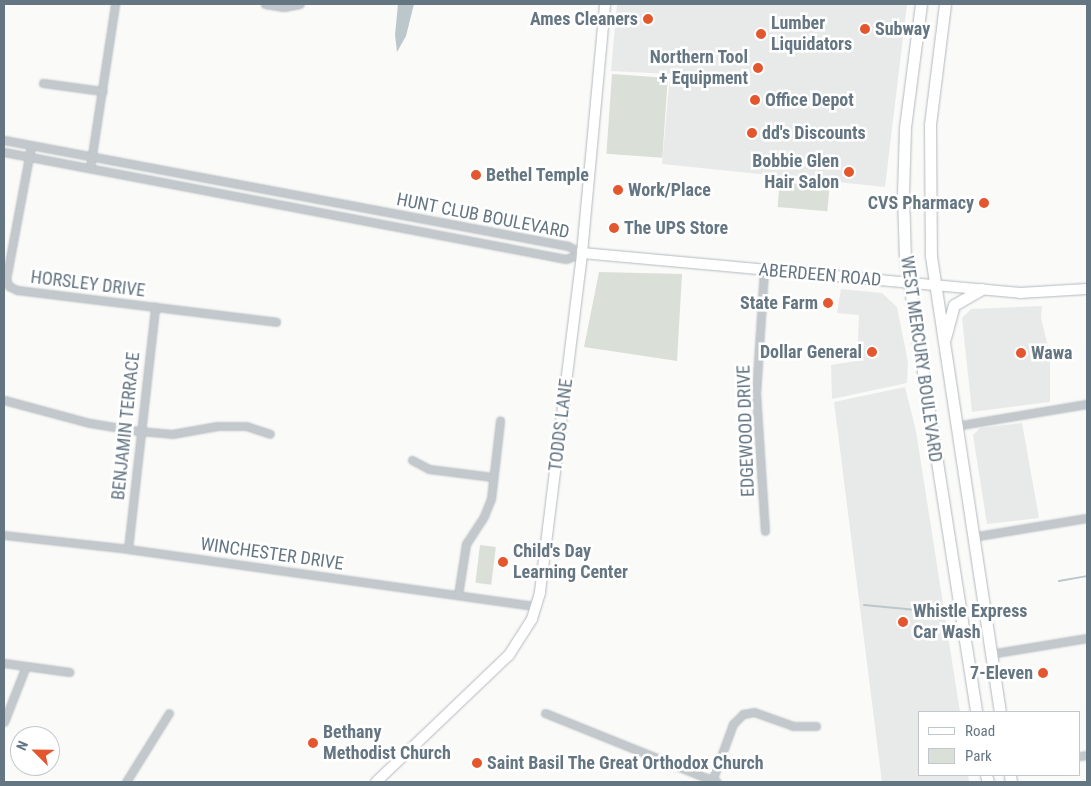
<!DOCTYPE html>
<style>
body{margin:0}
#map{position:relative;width:1091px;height:786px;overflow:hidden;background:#fafaf8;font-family:"Roboto Condensed",sans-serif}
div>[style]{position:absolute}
.built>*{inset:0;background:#e8e9e9}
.green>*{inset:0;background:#dadfd7;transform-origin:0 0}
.water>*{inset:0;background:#bbc7cb}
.stream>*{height:2px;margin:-1px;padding:0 1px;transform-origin:1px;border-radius:1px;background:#bbc7cb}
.roads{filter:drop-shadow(0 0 1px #b3babf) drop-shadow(0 0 1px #b3babf)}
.minor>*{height:7px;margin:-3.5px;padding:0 3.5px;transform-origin:3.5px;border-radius:3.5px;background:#c3c8cc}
.secondary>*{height:10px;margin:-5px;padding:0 5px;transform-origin:5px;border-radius:5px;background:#fff}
.trunk>*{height:11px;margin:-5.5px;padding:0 5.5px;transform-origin:5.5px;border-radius:5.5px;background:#fff}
.dots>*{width:14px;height:14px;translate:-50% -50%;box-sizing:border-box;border:2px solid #fff;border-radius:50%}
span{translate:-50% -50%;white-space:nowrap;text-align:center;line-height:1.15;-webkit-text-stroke:5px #fff;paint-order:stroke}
.poi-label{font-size:18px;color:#657683;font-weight:700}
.right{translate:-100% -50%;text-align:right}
.left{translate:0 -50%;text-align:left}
.street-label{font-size:18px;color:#657683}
.frame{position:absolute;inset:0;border:5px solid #657683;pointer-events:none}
.legend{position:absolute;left:918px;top:711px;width:162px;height:65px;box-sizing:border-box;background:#fff;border:1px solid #c1c8cd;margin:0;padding:6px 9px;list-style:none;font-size:15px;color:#657683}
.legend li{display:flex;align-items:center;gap:10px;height:25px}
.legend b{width:25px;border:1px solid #c1c8cd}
.north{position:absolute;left:10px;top:726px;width:50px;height:50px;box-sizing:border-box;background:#fff;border:1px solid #c1c8cd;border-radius:50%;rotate:293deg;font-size:14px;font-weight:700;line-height:20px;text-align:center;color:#657683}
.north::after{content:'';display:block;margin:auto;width:18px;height:22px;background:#e4572e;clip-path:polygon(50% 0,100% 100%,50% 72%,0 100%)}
</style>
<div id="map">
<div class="built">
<div style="clip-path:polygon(617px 4px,907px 4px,885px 187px,662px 164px,670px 74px,611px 71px)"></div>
<div style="clip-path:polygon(841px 289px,882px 293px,897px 307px,908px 362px,907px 383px,832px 399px,831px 365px,857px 361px,859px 315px,837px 313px)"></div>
<div style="clip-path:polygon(1042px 306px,1041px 318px,1050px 355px,1050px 402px,972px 412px,962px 318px,971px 309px)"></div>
<div style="clip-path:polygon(905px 387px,916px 431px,960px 712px,920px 712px,920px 775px,968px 775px,969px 782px,882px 782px,834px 402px)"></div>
<div style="clip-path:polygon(1022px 423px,1039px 518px,987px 524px,973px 435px,980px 428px)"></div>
</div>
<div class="green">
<div style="left:612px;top:74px;width:56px;height:80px;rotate:4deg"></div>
<div style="left:780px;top:179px;width:50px;height:28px;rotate:5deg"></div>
<div style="clip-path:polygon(599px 272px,682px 274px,677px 361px,584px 347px)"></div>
<div style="left:480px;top:545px;width:16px;height:38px;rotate:7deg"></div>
</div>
<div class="water">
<div style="clip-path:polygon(398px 4px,414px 4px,406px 36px,397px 52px,395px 35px)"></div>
</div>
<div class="stream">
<div style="left:1059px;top:581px;width:28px;rotate:-10deg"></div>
<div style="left:864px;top:605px;width:53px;rotate:5.4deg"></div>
<div style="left:917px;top:610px;width:23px;rotate:-7deg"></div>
</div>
<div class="roads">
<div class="minor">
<div style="left:265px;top:4px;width:19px;rotate:9deg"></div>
<div style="left:284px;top:7px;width:16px;rotate:-11deg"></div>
<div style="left:43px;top:83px;width:60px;rotate:7.7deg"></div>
<div style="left:4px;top:140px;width:574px;rotate:10.64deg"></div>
<div style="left:568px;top:246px;width:16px;rotate:27deg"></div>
<div style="left:31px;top:146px;width:135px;rotate:100.6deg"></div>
<div style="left:6px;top:279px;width:8px;rotate:67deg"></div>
<div style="left:9px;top:286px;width:9px;rotate:27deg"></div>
<div style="left:17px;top:290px;width:261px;rotate:7deg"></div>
<div style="left:4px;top:152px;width:572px;rotate:10.78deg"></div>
<div style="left:566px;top:259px;width:17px;rotate:-21deg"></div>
<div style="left:90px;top:168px;width:166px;rotate:-81.3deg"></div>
<div style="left:764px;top:270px;width:123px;rotate:93.7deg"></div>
<div style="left:756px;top:393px;width:138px;rotate:86.3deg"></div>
<div style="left:4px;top:400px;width:89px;rotate:15deg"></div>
<div style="left:90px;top:423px;width:50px;rotate:9.3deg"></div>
<div style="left:139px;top:431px;width:33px;rotate:5deg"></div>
<div style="left:172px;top:434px;width:46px;rotate:-10.1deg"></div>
<div style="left:217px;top:426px;width:29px"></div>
<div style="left:246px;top:426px;width:25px;rotate:18deg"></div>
<div style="left:955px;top:426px;width:134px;rotate:-9.5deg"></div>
<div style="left:412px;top:460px;width:19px;rotate:28deg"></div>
<div style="left:429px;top:469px;width:64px;rotate:7.1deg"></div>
<div style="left:4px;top:535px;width:125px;rotate:6.4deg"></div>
<div style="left:128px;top:549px;width:412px;rotate:8deg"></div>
<div style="left:972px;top:537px;width:117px;rotate:-9.4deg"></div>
<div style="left:128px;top:549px;width:244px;rotate:-83.6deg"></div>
<div style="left:458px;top:595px;width:52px;rotate:-81.1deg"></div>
<div style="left:466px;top:544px;width:33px;rotate:-57deg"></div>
<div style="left:484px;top:516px;width:18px;rotate:-68deg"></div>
<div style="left:491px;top:499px;width:79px;rotate:-83.4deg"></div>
<div style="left:990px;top:654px;width:98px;rotate:-9.4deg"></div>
<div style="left:4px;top:663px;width:66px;rotate:7.9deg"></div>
<div style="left:545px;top:713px;width:185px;rotate:21.9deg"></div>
<div style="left:4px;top:722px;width:60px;rotate:-68.6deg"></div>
<div style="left:1080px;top:756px;width:7px;rotate:-8deg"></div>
<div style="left:712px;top:781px;width:61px;rotate:-69.8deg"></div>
<div style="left:733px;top:724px;width:14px;rotate:-45deg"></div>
<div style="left:743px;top:714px;width:11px;rotate:-10deg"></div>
<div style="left:754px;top:712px;width:41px;rotate:19.7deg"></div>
<div style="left:793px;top:726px;width:23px"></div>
<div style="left:126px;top:782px;width:81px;rotate:-58.1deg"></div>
</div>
<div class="secondary">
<div style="left:582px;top:253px;width:440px;rotate:5.2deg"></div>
<div style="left:1020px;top:293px;width:67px;rotate:-3.4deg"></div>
<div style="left:376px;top:782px;width:184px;rotate:-43.7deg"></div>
<div style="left:509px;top:655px;width:43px;rotate:-57.4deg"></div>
<div style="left:532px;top:619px;width:28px;rotate:-73deg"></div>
<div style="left:540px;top:592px;width:342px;rotate:-82.9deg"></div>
<div style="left:582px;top:253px;width:250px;rotate:-84.7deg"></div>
</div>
<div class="trunk">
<div style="left:921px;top:4px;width:124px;rotate:97.4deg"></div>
<div style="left:905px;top:127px;width:68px;rotate:91.7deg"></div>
<div style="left:903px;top:195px;width:62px;rotate:88.2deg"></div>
<div style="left:905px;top:257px;width:461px;rotate:81.1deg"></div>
<div style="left:945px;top:4px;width:122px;rotate:97.1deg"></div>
<div style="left:930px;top:125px;width:131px;rotate:89.6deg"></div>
<div style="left:931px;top:256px;width:461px;rotate:81.4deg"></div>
<div style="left:945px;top:338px;width:34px;rotate:-75deg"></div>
<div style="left:954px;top:305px;width:32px;rotate:-30deg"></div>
<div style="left:986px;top:775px;width:7px;rotate:74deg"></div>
<div style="left:1010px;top:775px;width:7px;rotate:82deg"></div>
</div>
</div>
<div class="dots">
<div style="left:648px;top:19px;background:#e4572e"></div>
<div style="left:865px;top:29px;background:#e4572e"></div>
<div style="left:761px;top:34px;background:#e4572e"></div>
<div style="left:758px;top:68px;background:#e4572e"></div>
<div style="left:755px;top:100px;background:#e4572e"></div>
<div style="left:752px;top:133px;background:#e4572e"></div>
<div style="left:849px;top:172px;background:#e4572e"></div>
<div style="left:476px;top:175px;background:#e4572e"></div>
<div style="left:618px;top:190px;background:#e4572e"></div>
<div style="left:984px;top:203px;background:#e4572e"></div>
<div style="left:614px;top:228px;background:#e4572e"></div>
<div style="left:828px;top:303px;background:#e4572e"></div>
<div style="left:872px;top:352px;background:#e4572e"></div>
<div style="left:1021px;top:353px;background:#e4572e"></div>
<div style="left:503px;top:562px;background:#e4572e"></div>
<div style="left:903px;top:622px;background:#e4572e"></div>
<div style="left:1043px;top:673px;background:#e4572e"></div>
<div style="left:313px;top:743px;background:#e4572e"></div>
<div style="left:477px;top:763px;background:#e4572e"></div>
</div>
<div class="poi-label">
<span class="right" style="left:638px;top:19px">Ames Cleaners</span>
<span class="left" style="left:771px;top:34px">Lumber<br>Liquidators</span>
<span class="left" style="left:875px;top:29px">Subway</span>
<span class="right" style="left:748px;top:68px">Northern Tool<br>+ Equipment</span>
<span class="left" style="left:765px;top:100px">Office Depot</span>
<span class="left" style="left:762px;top:133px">dd's Discounts</span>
<span class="right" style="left:839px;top:172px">Bobbie Glen<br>Hair Salon</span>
<span class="left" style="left:486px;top:175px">Bethel Temple</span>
<span class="left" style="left:628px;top:190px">Work/Place</span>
<span class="right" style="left:974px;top:203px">CVS Pharmacy</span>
<span class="left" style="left:624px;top:228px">The UPS Store</span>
<span class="right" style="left:818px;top:303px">State Farm</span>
<span class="right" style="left:862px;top:352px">Dollar General</span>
<span class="left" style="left:1031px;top:353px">Wawa</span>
<span class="left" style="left:513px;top:562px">Child's Day<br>Learning Center</span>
<span class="left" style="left:913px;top:622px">Whistle Express<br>Car Wash</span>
<span class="right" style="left:1033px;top:673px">7-Eleven</span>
<span class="left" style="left:323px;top:743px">Bethany<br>Methodist Church</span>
<span class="left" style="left:487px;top:763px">Saint Basil The Great Orthodox Church</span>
</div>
<div class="street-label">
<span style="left:483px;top:216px;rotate:11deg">HUNT CLUB BOULEVARD</span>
<span style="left:820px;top:275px;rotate:5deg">ABERDEEN ROAD</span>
<span style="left:88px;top:284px;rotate:7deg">HORSLEY DRIVE</span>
<span style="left:921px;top:359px;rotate:82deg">WEST MERCURY BOULEVARD</span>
<span style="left:561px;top:425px;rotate:-83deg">TODDS LANE</span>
<span style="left:126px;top:426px;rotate:-84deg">BENJAMIN TERRACE</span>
<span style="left:746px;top:431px;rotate:-92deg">EDGEWOOD DRIVE</span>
<span style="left:272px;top:554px;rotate:8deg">WINCHESTER DRIVE</span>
</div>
<div class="frame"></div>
<ul class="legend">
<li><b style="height:6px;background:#fff"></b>Road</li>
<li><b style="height:14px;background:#dadfd7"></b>Park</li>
</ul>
<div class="north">N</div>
</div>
